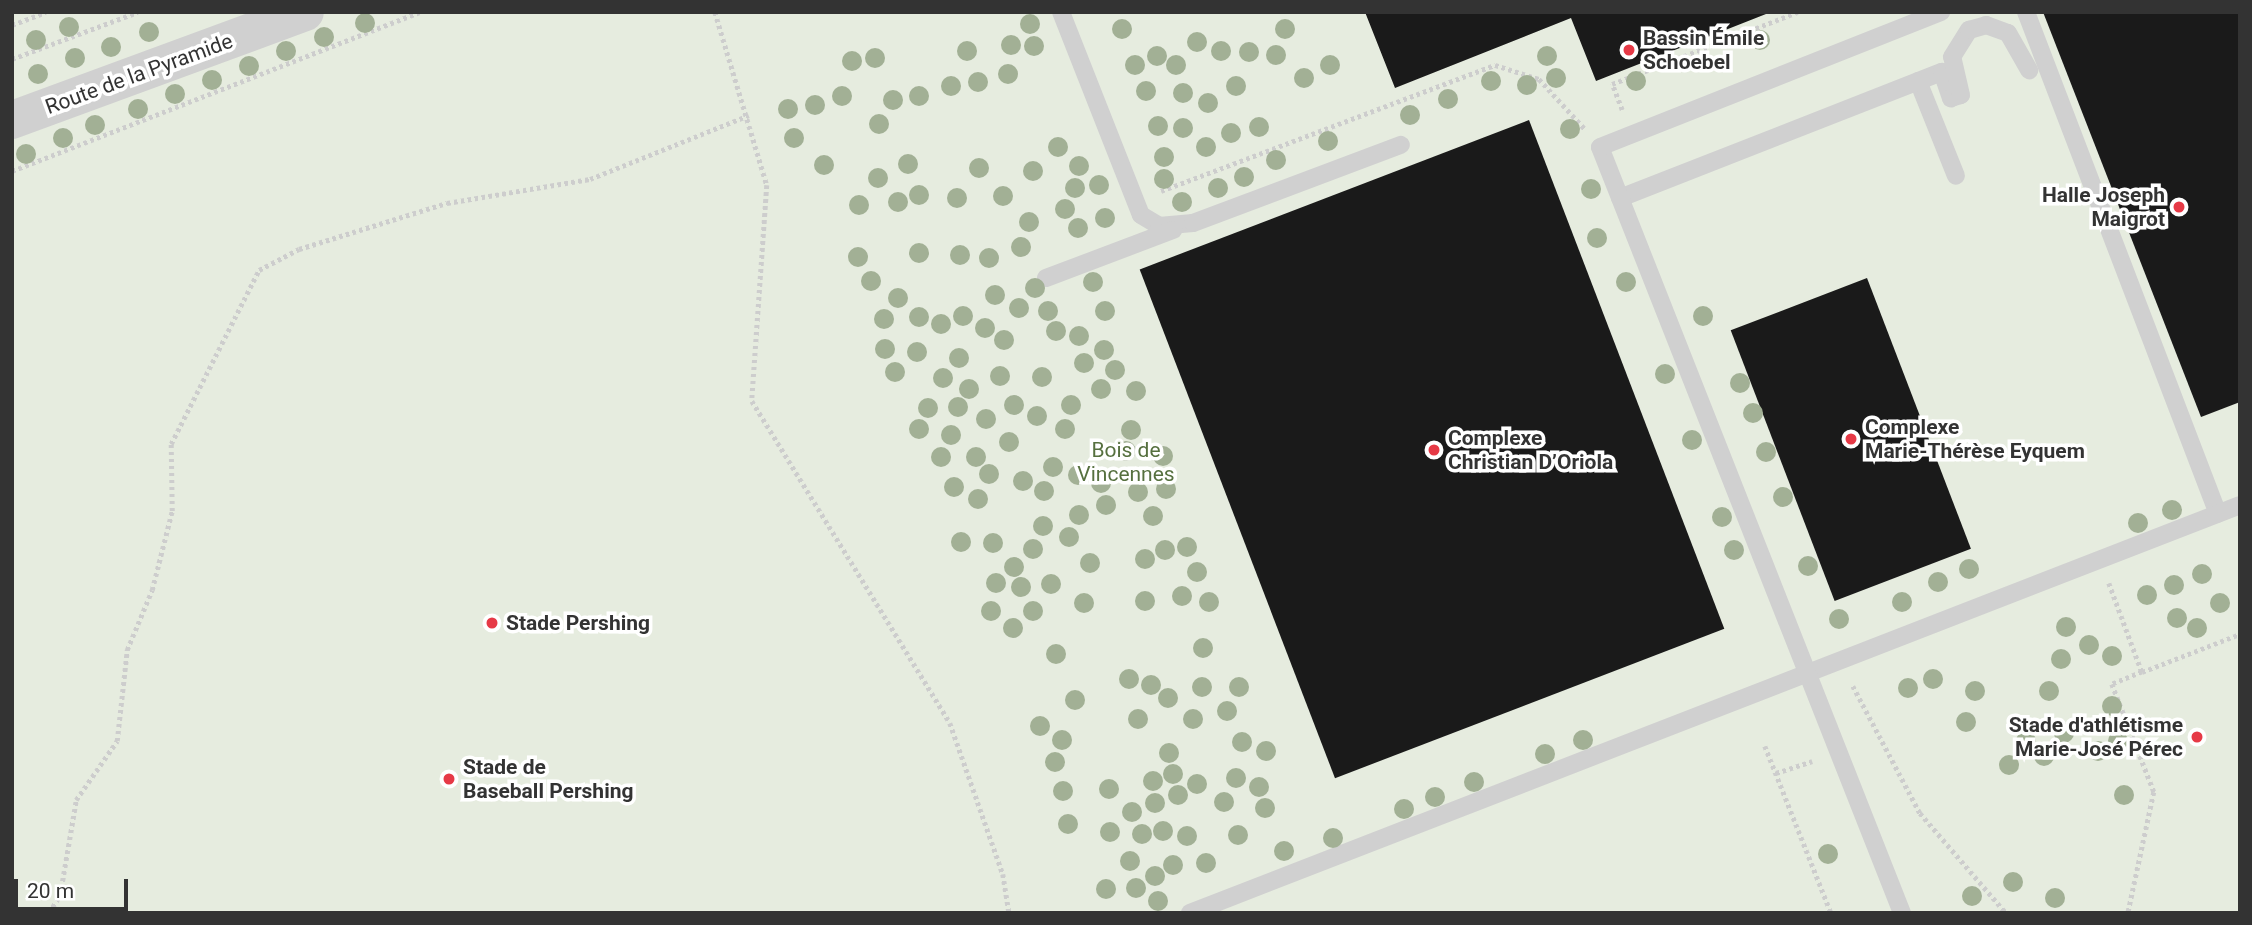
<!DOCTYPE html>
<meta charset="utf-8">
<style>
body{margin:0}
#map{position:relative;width:2252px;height:925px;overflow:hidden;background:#fff;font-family:Roboto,sans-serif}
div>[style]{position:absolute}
.green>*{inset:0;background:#e6ecdf;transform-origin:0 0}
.building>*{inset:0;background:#1a1a1a;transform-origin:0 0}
.path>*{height:4.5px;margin-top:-2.25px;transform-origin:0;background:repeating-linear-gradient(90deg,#cdcdcd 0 3.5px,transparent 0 7px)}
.service>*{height:18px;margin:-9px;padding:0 9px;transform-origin:9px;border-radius:9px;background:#d0d0d0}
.tertiary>*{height:38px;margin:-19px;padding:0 19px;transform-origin:19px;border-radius:19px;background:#d0d0d0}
.trees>*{width:20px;height:20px;margin:-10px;border-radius:50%;background:#a2b095}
.dots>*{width:19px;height:19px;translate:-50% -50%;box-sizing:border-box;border:4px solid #fff;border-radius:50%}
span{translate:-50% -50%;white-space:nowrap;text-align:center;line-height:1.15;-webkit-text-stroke:7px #fff;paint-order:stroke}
.poi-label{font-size:21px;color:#333;font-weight:700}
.left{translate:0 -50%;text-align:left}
.right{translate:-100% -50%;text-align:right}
.street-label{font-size:21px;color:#333}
.park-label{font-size:21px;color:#56703f}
.frame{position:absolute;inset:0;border:14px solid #333;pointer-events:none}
.scale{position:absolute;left:14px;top:879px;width:114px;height:32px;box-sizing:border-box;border:4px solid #333;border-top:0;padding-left:9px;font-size:21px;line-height:24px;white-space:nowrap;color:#333;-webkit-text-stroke:5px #fff;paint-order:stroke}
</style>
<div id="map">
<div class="green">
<div style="left:12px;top:12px;width:2228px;height:901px"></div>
</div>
<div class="building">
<div style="clip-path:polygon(1365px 12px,1766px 12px,1766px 14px,1596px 81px,1571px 18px,1395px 88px)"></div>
<div style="clip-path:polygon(2043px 12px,2240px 12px,2240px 402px,2201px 417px)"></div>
<div style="left:1529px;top:120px;width:545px;height:417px;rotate:69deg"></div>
<div style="left:1867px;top:278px;width:290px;height:146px;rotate:69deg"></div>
</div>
<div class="path">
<div style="left:715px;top:12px;width:181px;rotate:73.3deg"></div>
<div style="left:767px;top:185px;width:217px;rotate:94deg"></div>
<div style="left:752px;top:401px;width:378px;rotate:58.4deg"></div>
<div style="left:950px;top:723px;width:160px;rotate:70.7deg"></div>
<div style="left:1003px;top:874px;width:39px;rotate:81deg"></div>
<div style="left:12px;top:25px;width:36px;rotate:-21deg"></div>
<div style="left:12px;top:59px;width:134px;rotate:-20.5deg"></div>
<div style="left:1622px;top:110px;width:28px;rotate:-111deg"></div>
<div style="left:1612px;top:84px;width:199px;rotate:-21.2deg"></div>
<div style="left:12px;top:171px;width:438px;rotate:-21.3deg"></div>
<div style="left:1161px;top:191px;width:357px;rotate:-20.7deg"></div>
<div style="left:1495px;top:65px;width:46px;rotate:17.7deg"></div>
<div style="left:1539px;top:79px;width:67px;rotate:47.4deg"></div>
<div style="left:2109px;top:583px;width:95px;rotate:69.7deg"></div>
<div style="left:2142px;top:672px;width:32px;rotate:158deg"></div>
<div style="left:2112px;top:684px;width:116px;rotate:68.7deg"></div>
<div style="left:2154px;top:792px;width:124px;rotate:102.1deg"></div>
<div style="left:2142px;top:672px;width:105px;rotate:-21.2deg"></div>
<div style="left:1853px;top:686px;width:144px;rotate:62.2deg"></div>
<div style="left:1920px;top:813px;width:132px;rotate:49.3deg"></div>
<div style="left:1765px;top:746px;width:180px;rotate:68.4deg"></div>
<div style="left:1776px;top:773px;width:38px;rotate:-18deg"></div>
<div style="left:49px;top:913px;width:21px;rotate:-59deg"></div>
<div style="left:60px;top:895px;width:96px;rotate:-80.4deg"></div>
<div style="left:76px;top:800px;width:72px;rotate:-55.2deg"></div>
<div style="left:117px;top:741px;width:92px;rotate:-83.7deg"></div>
<div style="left:127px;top:650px;width:65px;rotate:-67.4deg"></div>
<div style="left:152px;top:590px;width:81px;rotate:-75.8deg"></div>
<div style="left:172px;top:511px;width:67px;rotate:-90.9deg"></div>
<div style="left:171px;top:444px;width:195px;rotate:-63.2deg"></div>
<div style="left:259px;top:270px;width:45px;rotate:-27.7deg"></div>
<div style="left:299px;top:249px;width:155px;rotate:-17.3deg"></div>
<div style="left:447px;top:203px;width:145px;rotate:-9.5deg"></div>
<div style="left:590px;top:179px;width:171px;rotate:-21.9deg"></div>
</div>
<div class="service">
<div style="left:1061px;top:12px;width:218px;rotate:68.5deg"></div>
<div style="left:1141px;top:215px;width:21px;rotate:31deg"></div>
<div style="left:1159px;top:226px;width:34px;rotate:-5deg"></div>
<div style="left:1193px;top:223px;width:222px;rotate:-20.6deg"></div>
<div style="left:2026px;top:12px;width:537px;rotate:69.07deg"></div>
<div style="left:1918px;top:81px;width:102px;rotate:68.2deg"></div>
<div style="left:1620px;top:198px;width:346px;rotate:-21.4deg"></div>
<div style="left:1942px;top:72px;width:28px;rotate:71deg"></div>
<div style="left:1951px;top:98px;width:10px;rotate:-17deg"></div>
<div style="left:1961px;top:95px;width:39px;rotate:-103deg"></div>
<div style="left:1952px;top:57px;width:32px;rotate:-58deg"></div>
<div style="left:1969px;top:30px;width:18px;rotate:-16deg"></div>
<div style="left:1986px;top:25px;width:23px;rotate:20deg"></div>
<div style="left:2008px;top:33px;width:43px;rotate:60.4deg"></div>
<div style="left:1046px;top:278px;width:136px;rotate:-20.7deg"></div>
<div style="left:1190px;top:913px;width:1126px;rotate:-21.23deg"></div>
<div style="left:1902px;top:913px;width:823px;rotate:-111.52deg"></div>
<div style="left:1600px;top:147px;width:367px;rotate:-21.6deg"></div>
</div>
<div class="tertiary">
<div style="left:12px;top:120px;width:312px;rotate:-20.2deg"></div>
</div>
<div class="trees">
<div style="left:365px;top:23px"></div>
<div style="left:1030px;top:24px"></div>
<div style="left:69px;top:27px"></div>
<div style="left:1122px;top:29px"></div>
<div style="left:1285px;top:29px"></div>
<div style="left:149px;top:32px"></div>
<div style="left:324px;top:37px"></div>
<div style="left:36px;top:40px"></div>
<div style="left:1760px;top:40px"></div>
<div style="left:1197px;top:42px"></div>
<div style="left:1011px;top:45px"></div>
<div style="left:1034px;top:46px"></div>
<div style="left:111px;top:47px"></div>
<div style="left:286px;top:51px"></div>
<div style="left:967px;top:51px"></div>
<div style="left:1221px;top:51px"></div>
<div style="left:1249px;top:52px"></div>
<div style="left:1276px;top:55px"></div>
<div style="left:1157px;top:56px"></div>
<div style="left:1547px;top:56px"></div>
<div style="left:75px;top:58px"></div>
<div style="left:875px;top:58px"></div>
<div style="left:852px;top:61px"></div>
<div style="left:1135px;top:65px"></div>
<div style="left:1176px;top:65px"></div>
<div style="left:1330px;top:65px"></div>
<div style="left:249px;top:66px"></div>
<div style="left:38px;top:74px"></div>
<div style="left:1008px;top:74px"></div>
<div style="left:1304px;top:78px"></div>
<div style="left:1556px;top:78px"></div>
<div style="left:212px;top:80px"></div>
<div style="left:1491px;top:81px"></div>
<div style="left:1636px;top:81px"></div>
<div style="left:978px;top:82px"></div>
<div style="left:1527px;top:85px"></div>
<div style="left:951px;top:86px"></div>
<div style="left:1236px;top:86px"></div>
<div style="left:1146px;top:91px"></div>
<div style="left:1183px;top:93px"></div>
<div style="left:175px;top:94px"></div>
<div style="left:842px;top:96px"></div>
<div style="left:919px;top:96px"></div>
<div style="left:1448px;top:99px"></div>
<div style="left:893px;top:100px"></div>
<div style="left:1208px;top:103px"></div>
<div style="left:815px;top:105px"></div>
<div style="left:138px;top:109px"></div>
<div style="left:788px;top:109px"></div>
<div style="left:1410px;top:115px"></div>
<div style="left:879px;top:124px"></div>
<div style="left:95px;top:125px"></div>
<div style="left:1158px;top:126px"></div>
<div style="left:1259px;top:127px"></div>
<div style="left:1183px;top:128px"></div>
<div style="left:1570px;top:129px"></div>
<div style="left:1231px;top:133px"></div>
<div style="left:63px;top:138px"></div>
<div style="left:794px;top:138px"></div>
<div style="left:1328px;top:141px"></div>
<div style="left:1058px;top:147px"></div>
<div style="left:1206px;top:147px"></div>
<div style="left:26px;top:154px"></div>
<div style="left:1164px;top:157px"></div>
<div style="left:1276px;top:160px"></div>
<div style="left:908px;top:164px"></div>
<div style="left:824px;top:165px"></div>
<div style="left:1079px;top:166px"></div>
<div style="left:979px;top:168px"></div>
<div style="left:1033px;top:171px"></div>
<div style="left:1244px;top:177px"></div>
<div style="left:878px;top:178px"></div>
<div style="left:1164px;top:179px"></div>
<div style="left:1099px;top:185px"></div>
<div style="left:1075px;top:188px"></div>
<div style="left:1218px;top:188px"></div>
<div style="left:1591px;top:189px"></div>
<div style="left:919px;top:195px"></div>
<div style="left:1003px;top:196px"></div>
<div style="left:957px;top:198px"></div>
<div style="left:898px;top:202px"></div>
<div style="left:1182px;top:202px"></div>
<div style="left:859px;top:205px"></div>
<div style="left:1065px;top:209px"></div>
<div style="left:1105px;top:218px"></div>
<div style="left:1029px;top:222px"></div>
<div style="left:1078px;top:228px"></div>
<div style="left:1597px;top:238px"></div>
<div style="left:1021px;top:247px"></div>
<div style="left:919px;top:253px"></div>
<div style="left:960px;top:255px"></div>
<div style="left:858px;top:257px"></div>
<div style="left:989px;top:258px"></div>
<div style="left:871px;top:281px"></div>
<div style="left:1093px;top:282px"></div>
<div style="left:1626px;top:282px"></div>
<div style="left:1035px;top:288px"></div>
<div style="left:995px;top:295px"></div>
<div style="left:898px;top:298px"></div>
<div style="left:1019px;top:308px"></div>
<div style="left:1048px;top:311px"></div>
<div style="left:1105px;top:311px"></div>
<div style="left:963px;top:316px"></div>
<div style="left:1703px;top:316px"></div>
<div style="left:919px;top:317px"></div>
<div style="left:884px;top:319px"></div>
<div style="left:941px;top:324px"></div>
<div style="left:985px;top:328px"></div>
<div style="left:1056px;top:331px"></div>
<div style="left:1079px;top:336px"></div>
<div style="left:1004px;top:340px"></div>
<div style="left:885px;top:349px"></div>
<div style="left:1104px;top:350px"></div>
<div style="left:917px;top:352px"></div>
<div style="left:959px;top:358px"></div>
<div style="left:1084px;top:363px"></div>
<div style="left:1115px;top:370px"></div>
<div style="left:895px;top:372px"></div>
<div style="left:1665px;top:374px"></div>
<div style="left:1000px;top:376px"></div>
<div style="left:1042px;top:377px"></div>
<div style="left:943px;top:378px"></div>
<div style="left:1740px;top:383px"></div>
<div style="left:969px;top:389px"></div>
<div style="left:1101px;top:389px"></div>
<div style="left:1136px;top:391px"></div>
<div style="left:1014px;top:405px"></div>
<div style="left:1071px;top:405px"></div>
<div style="left:958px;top:407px"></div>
<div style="left:928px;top:408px"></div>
<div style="left:1753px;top:413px"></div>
<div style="left:1037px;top:416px"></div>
<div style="left:986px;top:419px"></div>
<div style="left:919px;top:429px"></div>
<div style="left:1065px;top:429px"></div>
<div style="left:1131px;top:430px"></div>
<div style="left:951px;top:435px"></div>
<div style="left:1692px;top:440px"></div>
<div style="left:1009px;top:442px"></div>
<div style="left:1126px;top:451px"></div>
<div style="left:1766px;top:452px"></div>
<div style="left:1163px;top:456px"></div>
<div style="left:941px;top:457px"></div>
<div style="left:976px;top:457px"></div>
<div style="left:1053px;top:467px"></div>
<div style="left:989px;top:474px"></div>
<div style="left:1078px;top:475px"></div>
<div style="left:1023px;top:481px"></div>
<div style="left:1101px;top:483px"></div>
<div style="left:954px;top:487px"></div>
<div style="left:1166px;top:489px"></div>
<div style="left:1044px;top:491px"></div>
<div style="left:1138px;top:492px"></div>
<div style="left:1783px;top:497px"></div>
<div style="left:978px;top:499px"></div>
<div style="left:1106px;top:505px"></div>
<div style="left:2172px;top:510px"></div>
<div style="left:1079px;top:515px"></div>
<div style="left:1153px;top:516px"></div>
<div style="left:1722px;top:517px"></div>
<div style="left:2138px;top:523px"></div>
<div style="left:1043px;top:526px"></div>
<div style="left:1069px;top:537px"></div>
<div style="left:961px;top:542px"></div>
<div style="left:993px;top:543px"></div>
<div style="left:1187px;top:547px"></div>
<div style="left:1033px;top:549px"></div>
<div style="left:1165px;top:550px"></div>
<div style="left:1734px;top:550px"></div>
<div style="left:1145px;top:559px"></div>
<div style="left:1090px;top:563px"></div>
<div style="left:1808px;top:566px"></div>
<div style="left:1014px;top:567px"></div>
<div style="left:1969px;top:569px"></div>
<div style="left:1197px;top:572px"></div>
<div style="left:2202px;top:574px"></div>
<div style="left:1938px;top:582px"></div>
<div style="left:996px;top:583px"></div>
<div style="left:1051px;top:584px"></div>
<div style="left:2174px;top:585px"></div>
<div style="left:1021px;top:587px"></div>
<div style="left:2147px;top:595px"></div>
<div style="left:1182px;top:596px"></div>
<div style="left:1145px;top:601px"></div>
<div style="left:1209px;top:602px"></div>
<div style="left:1902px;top:602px"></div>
<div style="left:1084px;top:603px"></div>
<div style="left:2220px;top:603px"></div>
<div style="left:991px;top:611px"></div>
<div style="left:1033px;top:611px"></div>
<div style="left:2177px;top:618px"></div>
<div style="left:1839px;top:619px"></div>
<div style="left:2066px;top:627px"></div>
<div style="left:1013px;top:628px"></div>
<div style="left:2197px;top:628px"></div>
<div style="left:2089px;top:645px"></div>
<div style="left:1203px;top:648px"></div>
<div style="left:1056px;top:654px"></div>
<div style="left:2112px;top:656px"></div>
<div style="left:2061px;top:659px"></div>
<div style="left:1129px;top:679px"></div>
<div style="left:1933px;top:679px"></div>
<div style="left:1151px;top:685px"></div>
<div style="left:1202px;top:687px"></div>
<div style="left:1239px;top:687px"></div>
<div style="left:1908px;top:688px"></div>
<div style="left:1975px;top:691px"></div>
<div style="left:2049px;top:691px"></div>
<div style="left:1168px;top:698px"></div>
<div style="left:1075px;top:700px"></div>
<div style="left:2112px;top:706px"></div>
<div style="left:1227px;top:711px"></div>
<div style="left:1138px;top:719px"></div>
<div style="left:1193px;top:719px"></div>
<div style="left:1966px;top:722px"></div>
<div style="left:1040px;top:726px"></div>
<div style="left:2064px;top:733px"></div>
<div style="left:1062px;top:740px"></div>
<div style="left:1583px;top:740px"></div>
<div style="left:2026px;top:741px"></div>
<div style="left:2118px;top:741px"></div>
<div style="left:1242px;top:742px"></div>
<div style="left:1266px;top:751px"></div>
<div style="left:2098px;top:751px"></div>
<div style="left:1169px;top:753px"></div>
<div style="left:1545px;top:754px"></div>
<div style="left:2044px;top:756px"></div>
<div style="left:1055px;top:762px"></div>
<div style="left:2009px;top:765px"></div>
<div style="left:1173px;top:774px"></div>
<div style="left:1236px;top:778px"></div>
<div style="left:1153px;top:781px"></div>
<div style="left:1474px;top:782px"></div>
<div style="left:1197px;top:784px"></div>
<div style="left:1259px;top:787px"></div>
<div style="left:1109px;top:789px"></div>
<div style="left:1063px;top:791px"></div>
<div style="left:1178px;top:795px"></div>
<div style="left:2124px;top:795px"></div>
<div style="left:1435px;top:797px"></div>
<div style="left:1224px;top:802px"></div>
<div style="left:1155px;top:803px"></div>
<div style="left:1265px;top:808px"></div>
<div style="left:1404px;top:809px"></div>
<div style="left:1132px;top:812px"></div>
<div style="left:1068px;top:824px"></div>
<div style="left:1163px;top:831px"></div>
<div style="left:1110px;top:832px"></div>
<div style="left:1142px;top:834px"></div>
<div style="left:1238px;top:835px"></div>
<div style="left:1187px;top:836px"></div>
<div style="left:1333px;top:838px"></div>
<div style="left:1284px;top:851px"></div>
<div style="left:1828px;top:854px"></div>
<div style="left:1130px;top:861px"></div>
<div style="left:1206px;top:863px"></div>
<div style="left:1173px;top:865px"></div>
<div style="left:1155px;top:876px"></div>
<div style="left:2013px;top:882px"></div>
<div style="left:1136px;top:888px"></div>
<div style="left:1106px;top:889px"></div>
<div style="left:1972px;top:896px"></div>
<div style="left:2055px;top:898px"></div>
<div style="left:1158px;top:901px"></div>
</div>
<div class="dots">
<div style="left:1629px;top:50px;background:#e63946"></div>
<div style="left:2179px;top:207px;background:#e63946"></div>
<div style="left:1851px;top:439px;background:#e63946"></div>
<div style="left:1434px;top:450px;background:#e63946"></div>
<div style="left:492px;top:623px;background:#e63946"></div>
<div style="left:2197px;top:737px;background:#e63946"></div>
<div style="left:449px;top:779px;background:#e63946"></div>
</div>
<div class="poi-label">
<span class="left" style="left:1643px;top:50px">Bassin Émile<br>Schoebel</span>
<span class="right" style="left:2165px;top:207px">Halle Joseph<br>Maigrot</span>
<span class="left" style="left:1865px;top:439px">Complexe<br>Marie-Thérèse Eyquem</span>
<span class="left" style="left:1448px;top:450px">Complexe<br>Christian D’Oriola</span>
<span class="left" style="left:506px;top:623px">Stade Pershing</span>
<span class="right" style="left:2183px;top:737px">Stade d'athlétisme<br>Marie-José Pérec</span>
<span class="left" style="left:463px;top:779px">Stade de<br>Baseball Pershing</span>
</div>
<div class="street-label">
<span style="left:139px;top:74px;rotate:-20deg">Route de la Pyramide</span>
</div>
<div class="park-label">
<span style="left:1126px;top:462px">Bois de<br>Vincennes</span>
</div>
<div class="frame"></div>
<div class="scale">20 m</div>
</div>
